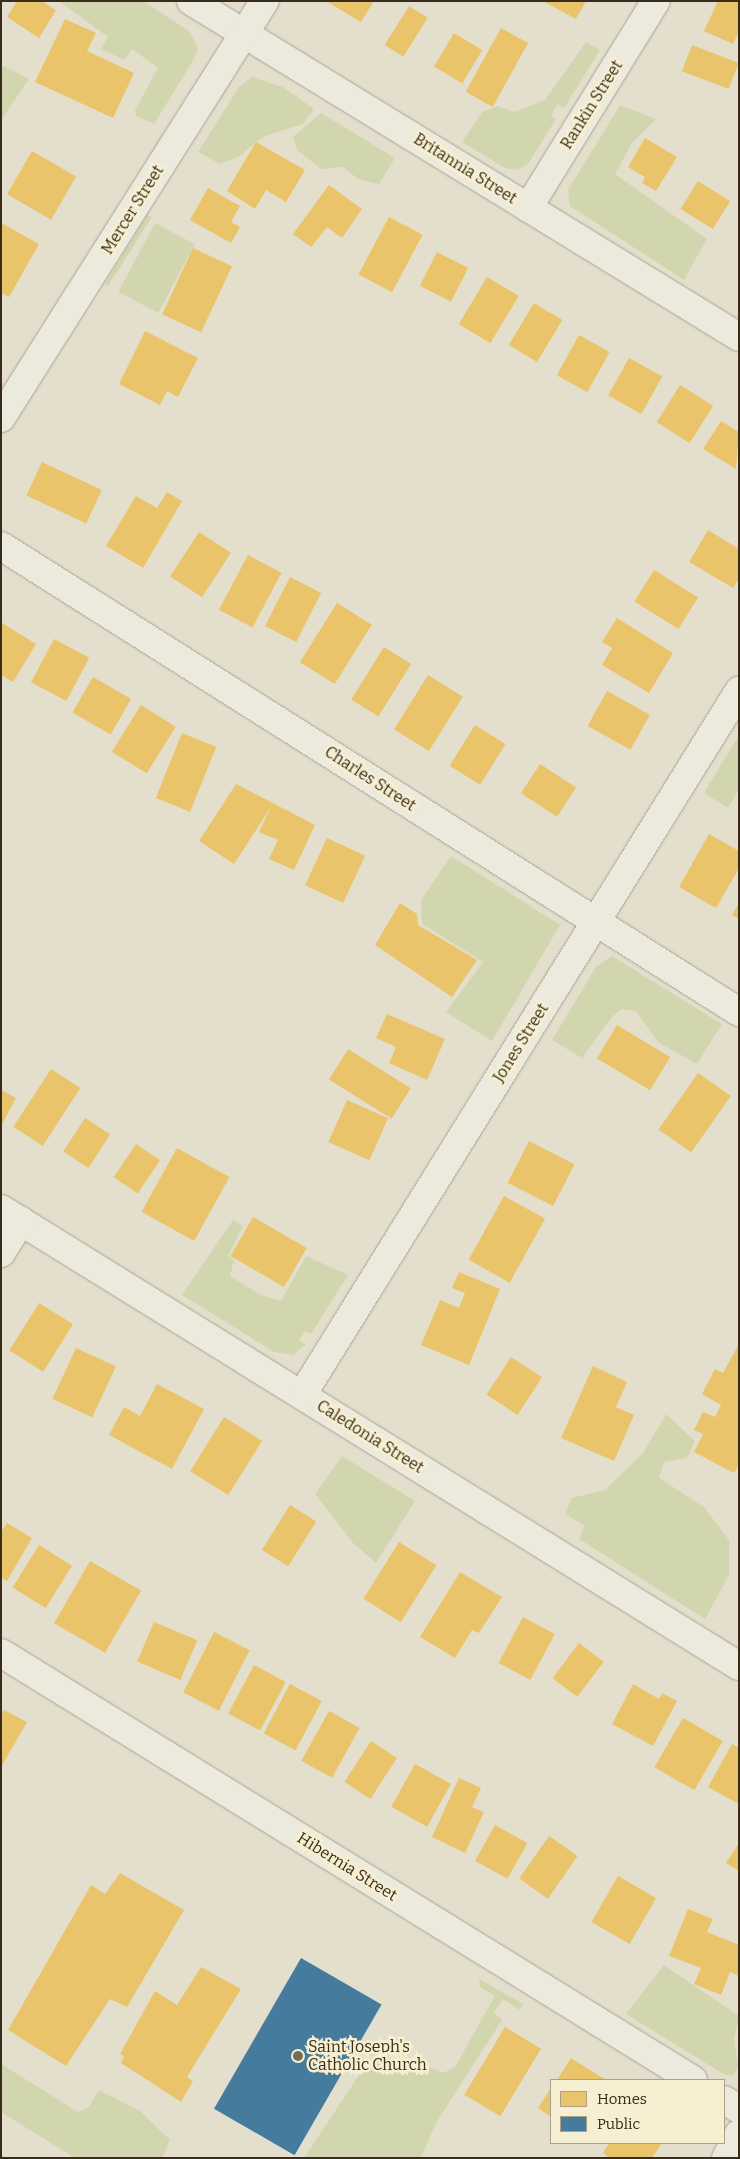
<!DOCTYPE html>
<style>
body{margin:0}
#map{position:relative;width:740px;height:2159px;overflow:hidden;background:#e4dfcc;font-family:Bitter,serif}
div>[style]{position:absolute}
.green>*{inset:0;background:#d2d6ae;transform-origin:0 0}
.homes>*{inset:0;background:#e9c46a;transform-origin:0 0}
.public>*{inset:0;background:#457b9d;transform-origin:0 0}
.roads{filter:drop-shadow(0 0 1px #a9a395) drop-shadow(0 0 1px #a9a395)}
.minor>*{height:28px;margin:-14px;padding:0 14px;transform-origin:14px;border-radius:14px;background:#ece9dd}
.dots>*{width:14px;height:14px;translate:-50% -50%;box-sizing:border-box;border:2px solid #f7efd1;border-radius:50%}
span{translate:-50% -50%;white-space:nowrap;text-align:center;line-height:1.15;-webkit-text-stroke:5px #f7efd1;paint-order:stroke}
.street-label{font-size:16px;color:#392c1d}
.poi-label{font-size:16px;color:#392c1d}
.left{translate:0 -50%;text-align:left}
.frame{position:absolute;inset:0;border:2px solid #392c1d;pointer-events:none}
.legend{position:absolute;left:550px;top:2079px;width:175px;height:65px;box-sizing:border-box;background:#f7efd1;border:1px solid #aba189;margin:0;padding:6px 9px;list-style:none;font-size:15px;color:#392c1d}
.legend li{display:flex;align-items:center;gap:10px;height:25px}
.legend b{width:25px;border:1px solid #aba189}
</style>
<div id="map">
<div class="green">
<div style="clip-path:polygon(59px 1px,143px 1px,189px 31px,198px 48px,194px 59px,154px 124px,136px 116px,135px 110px,158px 68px,132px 49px,124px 60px,101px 49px,108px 37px)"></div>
<div style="clip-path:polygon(586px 42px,600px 50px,564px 108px,557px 104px,551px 117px,556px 119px,528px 164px,517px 170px,505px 168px,462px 142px,482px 112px,498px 106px,515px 112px,545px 100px)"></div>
<div style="clip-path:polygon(4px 66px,29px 79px,1px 120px,1px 68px)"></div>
<div style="clip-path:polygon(252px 77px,283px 87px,314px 109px,303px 124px,265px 136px,238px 157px,220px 164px,198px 152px,239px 87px)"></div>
<div style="clip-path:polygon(620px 105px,656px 119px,632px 143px,615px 174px,707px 239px,684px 280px,570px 206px,568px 190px)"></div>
<div style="clip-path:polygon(321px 113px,395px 158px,379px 184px,358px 179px,343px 167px,321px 169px,297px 150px,293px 137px)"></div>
<div style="clip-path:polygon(147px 215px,152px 217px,108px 286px,105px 284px)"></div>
<div style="left:155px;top:223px;width:45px;height:78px;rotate:28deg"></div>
<div style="clip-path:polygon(739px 735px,739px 789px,728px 808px,704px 793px)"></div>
<div style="clip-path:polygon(451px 856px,560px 925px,492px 1041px,446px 1012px,483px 962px,422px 924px,421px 900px)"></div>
<div style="clip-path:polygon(612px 956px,722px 1024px,697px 1064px,658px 1042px,636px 1011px,622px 1009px,612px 1017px,582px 1058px,552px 1040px,596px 967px)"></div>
<div style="clip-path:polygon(233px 1220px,243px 1226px,228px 1256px,234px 1260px,230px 1276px,261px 1295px,281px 1301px,306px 1256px,348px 1275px,311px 1334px,305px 1331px,299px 1341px,306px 1344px,293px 1355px,274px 1352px,182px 1295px)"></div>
<div style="clip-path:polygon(666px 1414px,695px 1441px,687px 1458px,664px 1462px,659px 1478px,704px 1507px,729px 1540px,729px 1575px,705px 1619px,579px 1539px,585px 1526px,565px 1514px,572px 1498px,605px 1490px,643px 1453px)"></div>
<div style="clip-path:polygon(342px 1456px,415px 1501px,376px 1563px,353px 1543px,315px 1494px)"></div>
<div style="clip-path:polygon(664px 1965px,739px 2016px,734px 2039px,738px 2066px,733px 2075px,725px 2075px,626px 2014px)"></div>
<div style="clip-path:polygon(479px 1979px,523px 2004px,520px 2010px,503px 1999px,494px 2012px,502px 2020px,436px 2123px,421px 2158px,304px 2158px,359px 2075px,384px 2049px,443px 2073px,455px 2067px,495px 1996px,480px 1987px)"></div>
<div style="clip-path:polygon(1px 2064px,78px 2112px,89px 2107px,99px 2090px,140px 2111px,170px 2140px,162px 2158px,75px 2158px,1px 2112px)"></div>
</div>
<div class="homes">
<div style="clip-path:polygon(17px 1px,42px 1px,56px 10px,39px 38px,7px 17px)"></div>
<div style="clip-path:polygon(326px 1px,374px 1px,361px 22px)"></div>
<div style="clip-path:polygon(543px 1px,586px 1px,576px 19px)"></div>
<div style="clip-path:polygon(718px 1px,739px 1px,739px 31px,733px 44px,704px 31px)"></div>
<div style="left:409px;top:6px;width:22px;height:46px;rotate:32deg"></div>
<div style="clip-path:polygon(65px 19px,96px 33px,87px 51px,134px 73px,113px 118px,35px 82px)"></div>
<div style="left:501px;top:28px;width:31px;height:73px;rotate:29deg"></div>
<div style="left:454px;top:33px;width:33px;height:39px;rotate:31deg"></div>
<div style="left:692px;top:45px;width:50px;height:28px;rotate:21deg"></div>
<div style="clip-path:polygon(645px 138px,677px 157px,656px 191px,642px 183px,645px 177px,628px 167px)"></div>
<div style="clip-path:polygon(256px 142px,305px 170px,286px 202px,266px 190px,255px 209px,227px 191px)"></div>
<div style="left:32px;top:151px;width:51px;height:50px;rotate:30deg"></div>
<div style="left:698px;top:181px;width:38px;height:33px;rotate:32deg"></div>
<div style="clip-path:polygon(329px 185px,362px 209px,342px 238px,327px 227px,311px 247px,293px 234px)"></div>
<div style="clip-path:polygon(208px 188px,240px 206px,231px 222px,240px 227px,231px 243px,190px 220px)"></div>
<div style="left:389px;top:217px;width:38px;height:65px;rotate:28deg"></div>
<div style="clip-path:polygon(1px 223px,39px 244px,9px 297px,1px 293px)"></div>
<div style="left:193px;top:248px;width:43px;height:73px;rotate:25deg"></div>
<div style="left:437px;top:252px;width:35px;height:38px;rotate:27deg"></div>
<div style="left:487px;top:277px;width:37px;height:55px;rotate:31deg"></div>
<div style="left:534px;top:303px;width:33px;height:49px;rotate:31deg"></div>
<div style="clip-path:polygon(145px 331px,198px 358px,178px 397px,167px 391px,160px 405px,119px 384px)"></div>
<div style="left:579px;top:335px;width:35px;height:46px;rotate:29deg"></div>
<div style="left:629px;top:358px;width:38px;height:43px;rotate:29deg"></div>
<div style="left:680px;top:385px;width:39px;height:44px;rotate:32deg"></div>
<div style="clip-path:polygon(721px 421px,739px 432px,736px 469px,703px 449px)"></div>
<div style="left:42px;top:462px;width:66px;height:37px;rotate:25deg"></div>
<div style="clip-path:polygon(167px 492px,182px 501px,143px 568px,106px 546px,136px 496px,157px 508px)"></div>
<div style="clip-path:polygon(708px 530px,739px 549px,739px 579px,733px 588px,689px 562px)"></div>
<div style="left:199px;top:532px;width:38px;height:53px;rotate:33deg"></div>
<div style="left:248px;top:555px;width:38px;height:62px;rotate:28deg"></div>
<div style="left:654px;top:570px;width:52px;height:37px;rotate:32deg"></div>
<div style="left:290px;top:577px;width:35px;height:55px;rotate:27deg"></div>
<div style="left:337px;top:603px;width:41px;height:70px;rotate:32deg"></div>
<div style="clip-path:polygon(617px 618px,673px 653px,649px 693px,602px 665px,612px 648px,602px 642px)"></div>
<div style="clip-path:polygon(2px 623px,36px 644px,13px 682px,1px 675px)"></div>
<div style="left:54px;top:639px;width:40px;height:49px;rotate:28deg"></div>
<div style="left:384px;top:647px;width:32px;height:62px;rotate:32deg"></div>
<div style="left:428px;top:675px;width:41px;height:64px;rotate:32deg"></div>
<div style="left:93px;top:677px;width:44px;height:41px;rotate:30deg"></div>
<div style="left:607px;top:691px;width:49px;height:40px;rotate:29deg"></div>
<div style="left:141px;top:705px;width:41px;height:55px;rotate:32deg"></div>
<div style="left:475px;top:725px;width:36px;height:48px;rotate:32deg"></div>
<div style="left:182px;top:733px;width:37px;height:70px;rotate:22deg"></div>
<div style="left:540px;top:764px;width:43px;height:35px;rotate:33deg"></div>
<div style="clip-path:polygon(236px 784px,315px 825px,294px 870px,269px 859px,278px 840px,259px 832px,271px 807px,234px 864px,199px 841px)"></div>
<div style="clip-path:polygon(709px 834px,739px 851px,739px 868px,716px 908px,679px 887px)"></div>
<div style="left:327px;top:838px;width:42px;height:52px;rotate:25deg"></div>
<div style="clip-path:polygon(400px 903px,417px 914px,418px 925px,477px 960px,452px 997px,375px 945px)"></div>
<div style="clip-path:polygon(739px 903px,739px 919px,732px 915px)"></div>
<div style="clip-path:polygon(387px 1014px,445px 1039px,427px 1080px,389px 1063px,396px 1047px,376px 1038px)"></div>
<div style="left:617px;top:1025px;width:62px;height:39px;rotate:31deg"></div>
<div style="left:348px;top:1049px;width:74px;height:36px;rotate:32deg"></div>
<div style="left:51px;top:1069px;width:35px;height:69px;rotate:33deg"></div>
<div style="left:698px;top:1073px;width:40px;height:69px;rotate:35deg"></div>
<div style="clip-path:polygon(1px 1090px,16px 1098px,1px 1126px)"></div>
<div style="left:347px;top:1100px;width:45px;height:46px;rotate:24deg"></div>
<div style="left:85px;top:1118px;width:30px;height:40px;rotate:33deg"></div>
<div style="left:529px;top:1141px;width:51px;height:47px;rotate:27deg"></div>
<div style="left:136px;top:1144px;width:29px;height:40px;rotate:34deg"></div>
<div style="left:177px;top:1148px;width:60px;height:73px;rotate:29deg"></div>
<div style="left:504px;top:1196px;width:47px;height:73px;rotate:29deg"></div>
<div style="left:253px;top:1217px;width:62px;height:45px;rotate:30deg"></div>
<div style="clip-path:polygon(459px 1272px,500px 1289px,469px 1365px,421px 1345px,440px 1300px,459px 1308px,465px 1293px,452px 1288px)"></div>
<div style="left:39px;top:1303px;width:40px;height:56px;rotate:32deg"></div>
<div style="clip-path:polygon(739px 1344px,739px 1464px,734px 1473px,694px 1452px,703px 1434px,694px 1430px,703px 1412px,715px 1417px,721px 1405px,702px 1394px,715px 1369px,723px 1373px)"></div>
<div style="left:76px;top:1348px;width:44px;height:56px;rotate:25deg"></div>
<div style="left:511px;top:1357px;width:37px;height:45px;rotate:33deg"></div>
<div style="clip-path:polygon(593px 1366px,627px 1382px,616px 1407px,634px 1415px,614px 1461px,561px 1438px)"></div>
<div style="clip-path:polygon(157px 1384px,204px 1409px,172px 1469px,109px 1435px,124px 1407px,140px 1416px)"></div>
<div style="left:224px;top:1417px;width:45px;height:64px;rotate:32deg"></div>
<div style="left:290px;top:1505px;width:31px;height:53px;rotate:32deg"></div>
<div style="clip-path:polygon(7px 1523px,32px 1538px,7px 1581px,1px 1578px,1px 1532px)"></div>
<div style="left:399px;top:1542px;width:44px;height:67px;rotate:32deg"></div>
<div style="left:39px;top:1545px;width:39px;height:50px;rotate:32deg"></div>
<div style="left:90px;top:1561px;width:59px;height:72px;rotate:30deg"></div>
<div style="clip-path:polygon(460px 1572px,502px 1597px,479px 1633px,472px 1630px,455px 1658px,420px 1637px)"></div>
<div style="left:523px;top:1617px;width:36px;height:52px;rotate:28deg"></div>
<div style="left:154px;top:1622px;width:47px;height:43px;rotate:23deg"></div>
<div style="left:214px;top:1632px;width:40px;height:68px;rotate:27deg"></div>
<div style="left:579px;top:1643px;width:31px;height:44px;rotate:37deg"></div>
<div style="left:254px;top:1665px;width:36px;height:55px;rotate:28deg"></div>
<div style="left:290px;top:1684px;width:36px;height:56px;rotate:28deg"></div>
<div style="clip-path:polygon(633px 1684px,659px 1699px,662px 1693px,677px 1701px,653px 1746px,612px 1724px)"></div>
<div style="clip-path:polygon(4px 1710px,27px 1722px,1px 1767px,1px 1716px)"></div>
<div style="left:329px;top:1711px;width:35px;height:57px;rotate:29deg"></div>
<div style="left:683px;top:1718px;width:46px;height:57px;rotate:30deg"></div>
<div style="left:371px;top:1741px;width:31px;height:49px;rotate:33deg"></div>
<div style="clip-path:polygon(732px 1744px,739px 1748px,739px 1804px,708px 1787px)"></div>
<div style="left:415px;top:1764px;width:41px;height:49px;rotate:29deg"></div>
<div style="clip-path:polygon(459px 1778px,481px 1788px,472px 1807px,484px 1812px,465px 1853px,432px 1837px)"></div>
<div style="left:495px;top:1825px;width:37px;height:41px;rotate:29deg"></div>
<div style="left:549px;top:1836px;width:35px;height:52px;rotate:35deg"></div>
<div style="clip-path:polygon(739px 1843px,739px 1871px,726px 1863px)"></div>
<div style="clip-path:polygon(120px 1873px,184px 1910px,127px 2007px,110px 1999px,66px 2066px,8px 2030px,91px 1885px,105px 1894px)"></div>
<div style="left:618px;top:1876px;width:44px;height:53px;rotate:30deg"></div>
<div style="clip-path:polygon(688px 1909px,713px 1919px,707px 1932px,739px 1945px,739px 1976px,730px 1972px,721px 1995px,694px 1984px,701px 1968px,669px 1956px)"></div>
<div style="clip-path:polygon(201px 1967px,241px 1989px,187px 2077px,193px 2081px,181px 2102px,121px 2063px,124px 2056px,120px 2054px,155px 1991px,177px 2005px)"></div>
<div style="left:505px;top:2027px;width:42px;height:79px;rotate:31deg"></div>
<div style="clip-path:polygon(571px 2058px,606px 2080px,557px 2080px)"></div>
<div style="clip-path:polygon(551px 2088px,551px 2117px,538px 2108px)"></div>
<div style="clip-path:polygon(609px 2143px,662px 2143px,652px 2158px,610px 2158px,603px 2153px)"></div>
</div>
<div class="public">
<div style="left:301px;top:1958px;width:93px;height:174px;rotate:30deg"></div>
</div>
<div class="roads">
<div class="minor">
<div style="left:191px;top:1px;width:643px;rotate:31.51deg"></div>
<div style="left:528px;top:208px;width:243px;rotate:-58.3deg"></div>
<div style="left:1px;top:418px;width:494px;rotate:-57.7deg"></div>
<div style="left:1px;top:546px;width:873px;rotate:32.27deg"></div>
<div style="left:1px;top:1209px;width:868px;rotate:31.77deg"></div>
<div style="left:1px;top:1253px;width:38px;rotate:-58deg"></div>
<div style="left:302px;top:1395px;width:829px;rotate:-58.17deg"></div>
<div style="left:1px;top:1653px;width:813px;rotate:31.68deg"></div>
<div style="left:724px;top:2100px;width:17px;rotate:31deg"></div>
<div style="left:726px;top:2158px;width:27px;rotate:-62deg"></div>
</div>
</div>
<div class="dots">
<div style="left:298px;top:2056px;background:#756b5a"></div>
</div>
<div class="street-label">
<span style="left:592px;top:105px;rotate:-58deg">Rankin Street</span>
<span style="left:465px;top:169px;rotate:32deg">Britannia Street</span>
<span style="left:133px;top:210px;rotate:-58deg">Mercer Street</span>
<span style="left:370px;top:779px;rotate:33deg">Charles Street</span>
<span style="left:521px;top:1043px;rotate:-58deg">Jones Street</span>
<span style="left:370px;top:1437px;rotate:32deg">Caledonia Street</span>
<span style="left:347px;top:1867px;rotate:32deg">Hibernia Street</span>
</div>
<div class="poi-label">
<span class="left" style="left:308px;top:2056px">Saint Joseph's<br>Catholic Church</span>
</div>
<div class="frame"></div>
<ul class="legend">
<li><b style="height:14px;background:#e9c46a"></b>Homes</li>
<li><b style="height:14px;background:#457b9d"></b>Public</li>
</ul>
</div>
